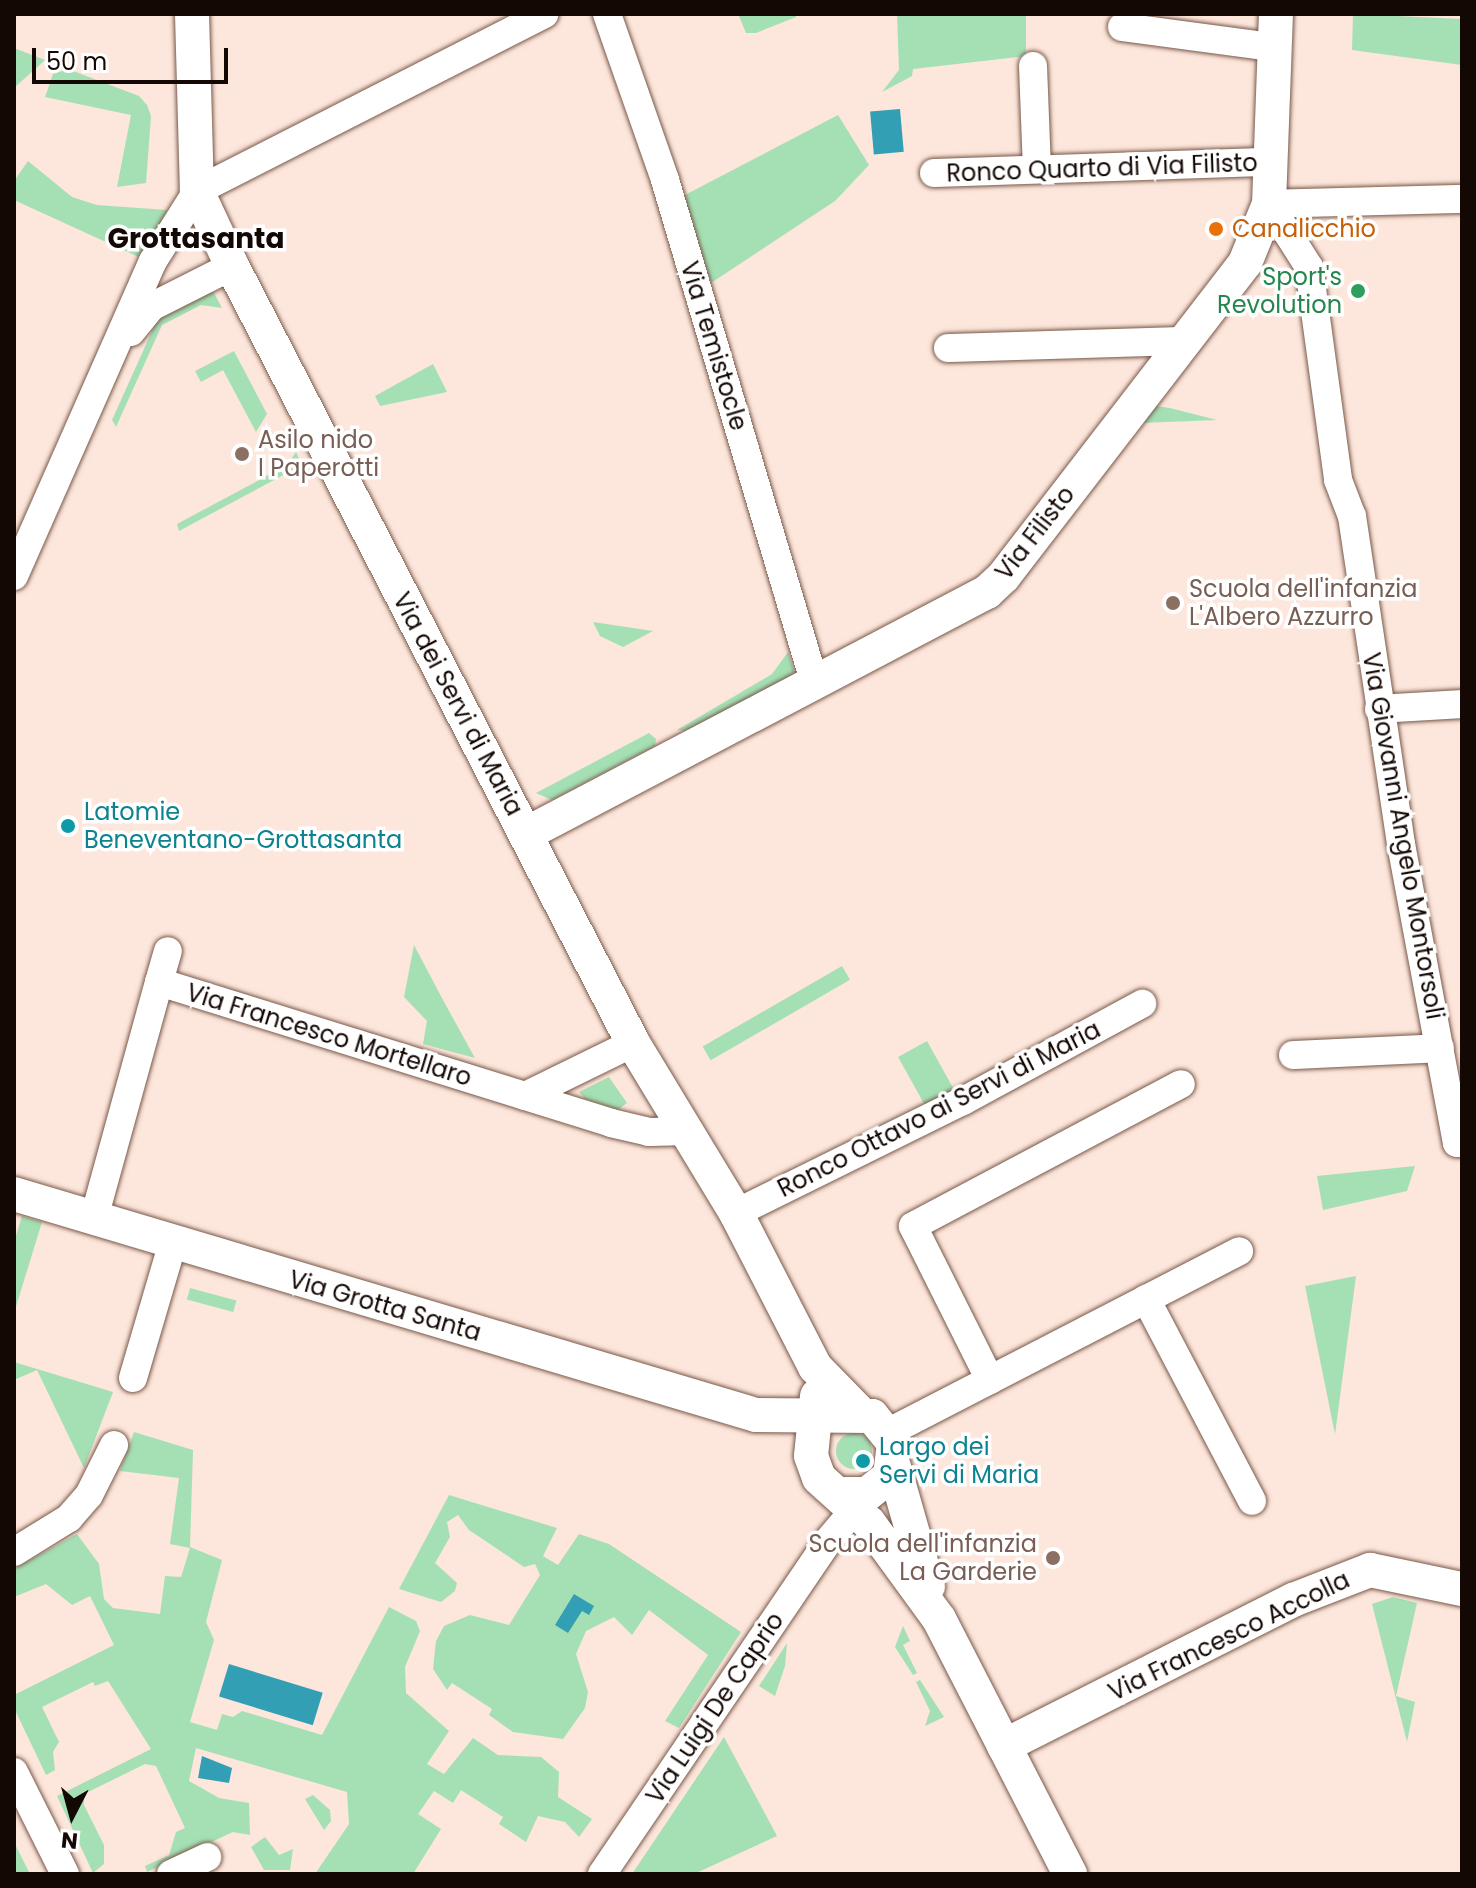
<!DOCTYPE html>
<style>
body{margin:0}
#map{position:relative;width:1476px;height:1888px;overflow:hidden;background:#fde6db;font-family:Poppins,sans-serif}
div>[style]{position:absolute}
.green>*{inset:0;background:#a5e0b5;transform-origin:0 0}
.round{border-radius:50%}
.water>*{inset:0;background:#329fb4;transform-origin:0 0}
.roads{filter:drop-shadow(0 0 2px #785849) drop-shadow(0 0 2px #785849)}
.minor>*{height:28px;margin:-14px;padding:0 14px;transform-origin:14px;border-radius:14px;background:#fff}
.tertiary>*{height:34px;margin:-17px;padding:0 17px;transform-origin:17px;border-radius:17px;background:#fff}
.dots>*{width:22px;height:22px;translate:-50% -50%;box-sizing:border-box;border:4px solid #fff;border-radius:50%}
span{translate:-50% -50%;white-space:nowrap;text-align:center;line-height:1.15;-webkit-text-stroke:7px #fff;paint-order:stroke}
.street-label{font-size:24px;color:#140804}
.food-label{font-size:24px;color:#c56008}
.left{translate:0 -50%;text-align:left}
.leisure-label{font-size:24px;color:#27864d}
.right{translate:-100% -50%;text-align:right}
.education-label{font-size:24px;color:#785e54}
.culture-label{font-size:24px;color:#0d838f}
.quarter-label{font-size:28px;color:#140804;font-weight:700}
.frame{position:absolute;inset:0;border:16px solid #140804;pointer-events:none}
.north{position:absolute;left:32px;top:1776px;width:80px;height:80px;-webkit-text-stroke:6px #fff;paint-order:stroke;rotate:186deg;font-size:22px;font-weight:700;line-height:32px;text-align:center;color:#140804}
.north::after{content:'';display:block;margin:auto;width:28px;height:36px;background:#140804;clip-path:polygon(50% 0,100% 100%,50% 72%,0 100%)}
.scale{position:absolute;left:32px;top:48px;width:196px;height:36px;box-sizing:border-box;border:4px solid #140804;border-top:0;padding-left:10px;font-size:24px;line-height:28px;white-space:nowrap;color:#140804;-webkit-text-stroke:6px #fff;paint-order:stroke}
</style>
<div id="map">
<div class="green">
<div style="clip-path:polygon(738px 14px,796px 14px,796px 17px,756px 33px,746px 33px)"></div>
<div style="clip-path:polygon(897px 14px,1026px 14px,1026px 56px,913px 69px,912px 76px,882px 92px,899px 70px)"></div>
<div style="clip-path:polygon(1353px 14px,1462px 19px,1462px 65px,1352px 50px)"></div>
<div style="clip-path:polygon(14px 48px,45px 60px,14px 88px)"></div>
<div style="clip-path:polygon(68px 69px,139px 96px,147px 105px,151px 116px,146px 183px,117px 187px,131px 115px,45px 97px,53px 74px)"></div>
<div style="clip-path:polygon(838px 115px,869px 165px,835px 201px,711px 283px,683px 196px)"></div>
<div style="clip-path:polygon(28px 161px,72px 197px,97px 205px,167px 210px,143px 259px,14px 200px,14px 181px)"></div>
<div style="clip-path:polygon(213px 291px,222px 308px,201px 305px,162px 325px,116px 427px,112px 420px,157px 320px)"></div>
<div style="clip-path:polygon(234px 351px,267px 414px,256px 432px,223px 370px,201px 382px,195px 371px)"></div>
<div style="clip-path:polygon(433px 364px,447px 392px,380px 406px,375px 396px)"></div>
<div style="clip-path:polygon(1156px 406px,1170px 408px,1217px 420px,1140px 423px)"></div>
<div style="clip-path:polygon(296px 452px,302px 465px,179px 531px,177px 524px,287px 465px)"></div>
<div style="clip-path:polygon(593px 622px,653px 631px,623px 647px,600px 636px)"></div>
<div style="clip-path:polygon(788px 652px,794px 671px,791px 678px,685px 731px,677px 730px,772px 674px)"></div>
<div style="clip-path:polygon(649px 733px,656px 739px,655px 746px,552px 800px,536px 793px)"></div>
<div style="clip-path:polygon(414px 945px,443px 1000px,475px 1058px,423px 1044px,427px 1021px,404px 997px)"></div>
<div style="left:842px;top:966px;width:16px;height:161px;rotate:60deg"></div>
<div style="left:927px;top:1041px;width:63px;height:33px;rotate:61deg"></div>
<div style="clip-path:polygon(609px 1077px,627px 1103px,618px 1110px,585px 1099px,579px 1092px)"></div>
<div style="clip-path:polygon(1415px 1166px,1407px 1191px,1323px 1210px,1317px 1176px)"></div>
<div style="clip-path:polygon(22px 1216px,42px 1222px,14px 1313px,14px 1242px)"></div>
<div style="clip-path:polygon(1356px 1276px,1335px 1434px,1305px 1286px)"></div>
<div style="left:190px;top:1288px;width:48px;height:12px;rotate:15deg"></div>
<div style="clip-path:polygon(14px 1362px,113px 1392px,84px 1468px,37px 1370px,14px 1380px)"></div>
<div style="clip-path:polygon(134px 1432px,193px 1450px,190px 1547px,222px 1560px,206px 1622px,214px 1640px,190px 1722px,217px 1730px,222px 1714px,233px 1717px,242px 1711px,322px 1735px,389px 1607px,416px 1621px,420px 1631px,405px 1667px,406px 1693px,449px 1731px,427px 1764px,444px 1774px,473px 1738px,498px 1755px,541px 1757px,559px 1772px,558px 1797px,592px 1819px,579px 1837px,565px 1822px,538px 1816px,526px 1842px,499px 1824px,503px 1817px,461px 1790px,453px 1803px,434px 1791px,418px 1814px,441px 1829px,413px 1874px,315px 1874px,349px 1824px,347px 1792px,196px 1748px,189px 1781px,219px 1798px,249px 1803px,250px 1835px,233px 1832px,147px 1872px,145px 1866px,169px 1855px,176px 1832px,185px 1828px,156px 1766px,145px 1764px,84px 1794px,84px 1805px,104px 1845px,104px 1864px,93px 1873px,57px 1796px,151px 1749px,108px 1681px,95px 1686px,93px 1682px,42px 1707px,59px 1742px,53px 1752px,55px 1770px,46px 1775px,14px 1708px,14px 1695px,114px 1645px,90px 1596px,72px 1605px,46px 1584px,14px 1597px,14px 1569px,77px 1534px,99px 1564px,104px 1599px,113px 1608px,160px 1614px,165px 1576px,181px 1577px,190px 1548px,170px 1544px,179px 1478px,120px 1471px)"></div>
<div class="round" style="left:836px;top:1433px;width:36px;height:36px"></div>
<div style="clip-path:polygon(449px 1495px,557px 1528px,543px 1556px,558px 1565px,579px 1534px,609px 1544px,741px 1632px,679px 1728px,665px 1721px,708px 1655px,649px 1610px,632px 1635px,614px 1617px,586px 1631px,576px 1654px,588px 1692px,585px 1708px,563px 1739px,513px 1732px,489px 1715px,492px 1709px,452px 1683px,447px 1690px,433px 1669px,436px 1641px,444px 1626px,470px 1615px,509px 1625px,540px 1575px,535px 1564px,524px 1567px,469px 1530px,458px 1515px,447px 1522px,450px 1537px,435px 1563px,457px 1583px,455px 1591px,441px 1602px,399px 1589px)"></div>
<div style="clip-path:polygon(1393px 1597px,1417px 1603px,1396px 1696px,1415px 1702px,1407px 1742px,1372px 1604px)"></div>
<div style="clip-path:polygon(903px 1626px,910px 1641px,903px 1645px,917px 1673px,913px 1675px,895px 1647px)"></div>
<div style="clip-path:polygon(787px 1643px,785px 1666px,775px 1696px,759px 1686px)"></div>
<div style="clip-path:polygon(920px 1680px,944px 1717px,925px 1726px,930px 1711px,916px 1682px)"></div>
<div style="clip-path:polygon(724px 1737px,777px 1836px,694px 1874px,632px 1874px)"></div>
<div style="clip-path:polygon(313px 1795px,330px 1810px,331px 1821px,324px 1830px,305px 1799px)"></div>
<div style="clip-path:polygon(265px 1837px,279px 1855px,293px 1849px,290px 1870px,264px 1870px,251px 1847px)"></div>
<div style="clip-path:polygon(14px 1842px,30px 1874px,14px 1874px)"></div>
</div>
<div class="water">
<div style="left:900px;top:109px;width:43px;height:30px;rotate:85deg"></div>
<div style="clip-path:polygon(574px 1594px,594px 1606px,589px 1615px,582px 1611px,568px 1633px,555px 1625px)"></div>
<div style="left:229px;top:1664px;width:98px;height:34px;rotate:17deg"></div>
<div style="clip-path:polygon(202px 1756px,232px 1768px,229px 1783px,198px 1778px)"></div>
</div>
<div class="roads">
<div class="minor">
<div style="left:607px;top:14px;width:176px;rotate:70.7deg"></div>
<div style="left:665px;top:180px;width:523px;rotate:73.44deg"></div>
<div style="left:1122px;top:27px;width:151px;rotate:7.6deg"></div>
<div style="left:1033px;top:66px;width:103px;rotate:87.8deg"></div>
<div style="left:934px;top:173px;width:337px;rotate:-1.9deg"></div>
<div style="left:1269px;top:204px;width:75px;rotate:57.6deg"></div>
<div style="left:1309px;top:267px;width:215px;rotate:82.2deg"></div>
<div style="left:1338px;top:480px;width:39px;rotate:69deg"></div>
<div style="left:1352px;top:516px;width:332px;rotate:81.5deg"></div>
<div style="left:1401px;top:844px;width:304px;rotate:79.4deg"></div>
<div style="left:1457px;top:1143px;width:5px"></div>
<div style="left:1269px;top:204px;width:193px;rotate:-1.5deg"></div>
<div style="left:131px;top:332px;width:32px;rotate:-51deg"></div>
<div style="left:151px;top:307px;width:91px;rotate:-26.8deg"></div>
<div style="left:948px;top:348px;width:236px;rotate:-1.7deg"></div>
<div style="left:14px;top:576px;width:344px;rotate:-66.2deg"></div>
<div style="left:153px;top:261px;width:83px;rotate:-57.8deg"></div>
<div style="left:197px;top:191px;width:390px;rotate:-27deg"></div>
<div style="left:1379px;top:709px;width:83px;rotate:-3.4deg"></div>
<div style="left:159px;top:982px;width:32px;rotate:-74deg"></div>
<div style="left:1293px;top:1055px;width:147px;rotate:-2.7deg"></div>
<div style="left:525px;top:1096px;width:120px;rotate:-26.1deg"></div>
<div style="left:736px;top:1213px;width:253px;rotate:-26.3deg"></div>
<div style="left:963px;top:1101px;width:204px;rotate:-28.5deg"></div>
<div style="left:94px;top:1218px;width:245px;rotate:-74.6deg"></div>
<div style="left:159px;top:982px;width:473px;rotate:17.3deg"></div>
<div style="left:611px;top:1123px;width:39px;rotate:13deg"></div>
<div style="left:649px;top:1132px;width:40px;rotate:-1.4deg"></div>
<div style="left:1146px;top:1299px;width:228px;rotate:62.3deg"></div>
<div style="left:133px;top:1378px;width:142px;rotate:-73.6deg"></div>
<div style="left:990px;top:1380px;width:172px;rotate:-116.6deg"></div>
<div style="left:913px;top:1226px;width:303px;rotate:-27.9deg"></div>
<div style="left:889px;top:1432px;width:394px;rotate:-27.3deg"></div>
<div style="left:14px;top:1552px;width:65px;rotate:-31.7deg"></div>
<div style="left:69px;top:1518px;width:30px;rotate:-49deg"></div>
<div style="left:89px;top:1495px;width:56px;rotate:-63.4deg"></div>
<div style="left:14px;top:1772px;width:114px;rotate:63.4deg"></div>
<div style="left:171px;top:1874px;width:40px;rotate:-25deg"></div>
<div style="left:602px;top:1874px;width:402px;rotate:-55.8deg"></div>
<div style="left:828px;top:1541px;width:60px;rotate:-49.7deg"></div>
</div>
<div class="tertiary">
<div style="left:192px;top:14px;width:177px;rotate:88.4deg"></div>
<div style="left:197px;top:191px;width:83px;rotate:65deg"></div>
<div style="left:232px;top:266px;width:874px;rotate:62.7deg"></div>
<div style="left:633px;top:1043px;width:199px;rotate:58.8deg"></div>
<div style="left:736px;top:1213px;width:173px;rotate:62.8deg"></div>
<div style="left:815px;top:1367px;width:64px;rotate:45.6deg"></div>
<div style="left:526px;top:834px;width:521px;rotate:-27.7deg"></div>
<div style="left:987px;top:592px;width:23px;rotate:-43deg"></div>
<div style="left:1004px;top:576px;width:395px;rotate:-52.4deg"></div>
<div style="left:1245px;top:263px;width:64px;rotate:-67.9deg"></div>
<div style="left:1269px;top:204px;width:190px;rotate:-87.9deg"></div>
<div style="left:14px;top:1194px;width:774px;rotate:16.59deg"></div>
<div style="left:756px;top:1415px;width:116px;rotate:0.5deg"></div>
<div style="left:872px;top:1416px;width:35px;rotate:51deg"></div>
<div style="left:894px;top:1443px;width:33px;rotate:97deg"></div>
<div style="left:890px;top:1476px;width:29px;rotate:142deg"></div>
<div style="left:867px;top:1494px;width:28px;rotate:180deg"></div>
<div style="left:817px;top:1396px;width:60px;rotate:95.7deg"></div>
<div style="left:811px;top:1456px;width:23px;rotate:70deg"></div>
<div style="left:819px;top:1478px;width:67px;rotate:42deg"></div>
<div style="left:869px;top:1523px;width:119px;rotate:53.9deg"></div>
<div style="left:939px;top:1619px;width:287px;rotate:62.8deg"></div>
<div style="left:894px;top:1467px;width:124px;rotate:74.1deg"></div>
<div style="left:1004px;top:1746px;width:324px;rotate:-26.8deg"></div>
<div style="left:1293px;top:1600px;width:83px;rotate:-21.3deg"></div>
<div style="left:1370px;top:1570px;width:94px;rotate:11.7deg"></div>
</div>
</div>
<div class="dots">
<div style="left:1216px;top:229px;background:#e8710a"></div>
<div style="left:1358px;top:291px;background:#2e9e5b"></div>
<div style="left:242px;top:454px;background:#8d6e63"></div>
<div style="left:1173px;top:603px;background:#8d6e63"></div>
<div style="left:68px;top:826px;background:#0f9aa8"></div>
<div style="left:863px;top:1461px;background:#0f9aa8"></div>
<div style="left:1053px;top:1558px;background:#8d6e63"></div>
</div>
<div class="street-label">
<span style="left:1102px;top:168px;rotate:-2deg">Ronco Quarto di Via Filisto</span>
<span style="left:714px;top:346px;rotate:73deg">Via Temistocle</span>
<span style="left:1035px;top:533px;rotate:-52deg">Via Filisto</span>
<span style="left:458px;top:704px;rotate:62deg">Via dei Servi di Maria</span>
<span style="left:1403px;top:836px;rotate:80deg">Via Giovanni Angelo Montorsoli</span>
<span style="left:329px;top:1035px;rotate:17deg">Via Francesco Mortellaro</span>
<span style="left:939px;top:1109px;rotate:-27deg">Ronco Ottavo ai Servi di Maria</span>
<span style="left:385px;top:1306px;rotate:16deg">Via Grotta Santa</span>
<span style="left:1229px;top:1636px;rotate:-26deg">Via Francesco Accolla</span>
<span style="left:715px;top:1708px;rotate:-56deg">Via Luigi De Caprio</span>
</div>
<div class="food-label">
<span class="left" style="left:1232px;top:229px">Canalicchio</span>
</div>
<div class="leisure-label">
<span class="right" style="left:1342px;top:291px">Sport's<br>Revolution</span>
</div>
<div class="education-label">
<span class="left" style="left:258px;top:454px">Asilo nido<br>I Paperotti</span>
<span class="left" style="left:1189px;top:603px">Scuola dell'infanzia<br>L'Albero Azzurro</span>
<span class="right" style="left:1037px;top:1558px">Scuola dell'infanzia<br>La Garderie</span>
</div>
<div class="culture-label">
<span class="left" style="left:84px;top:826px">Latomie<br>Beneventano-Grottasanta</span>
<span class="left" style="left:879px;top:1461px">Largo dei<br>Servi di Maria</span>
</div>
<div class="quarter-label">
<span style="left:196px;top:239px">Grottasanta</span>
</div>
<div class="frame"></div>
<div class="north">N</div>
<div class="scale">50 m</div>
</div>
